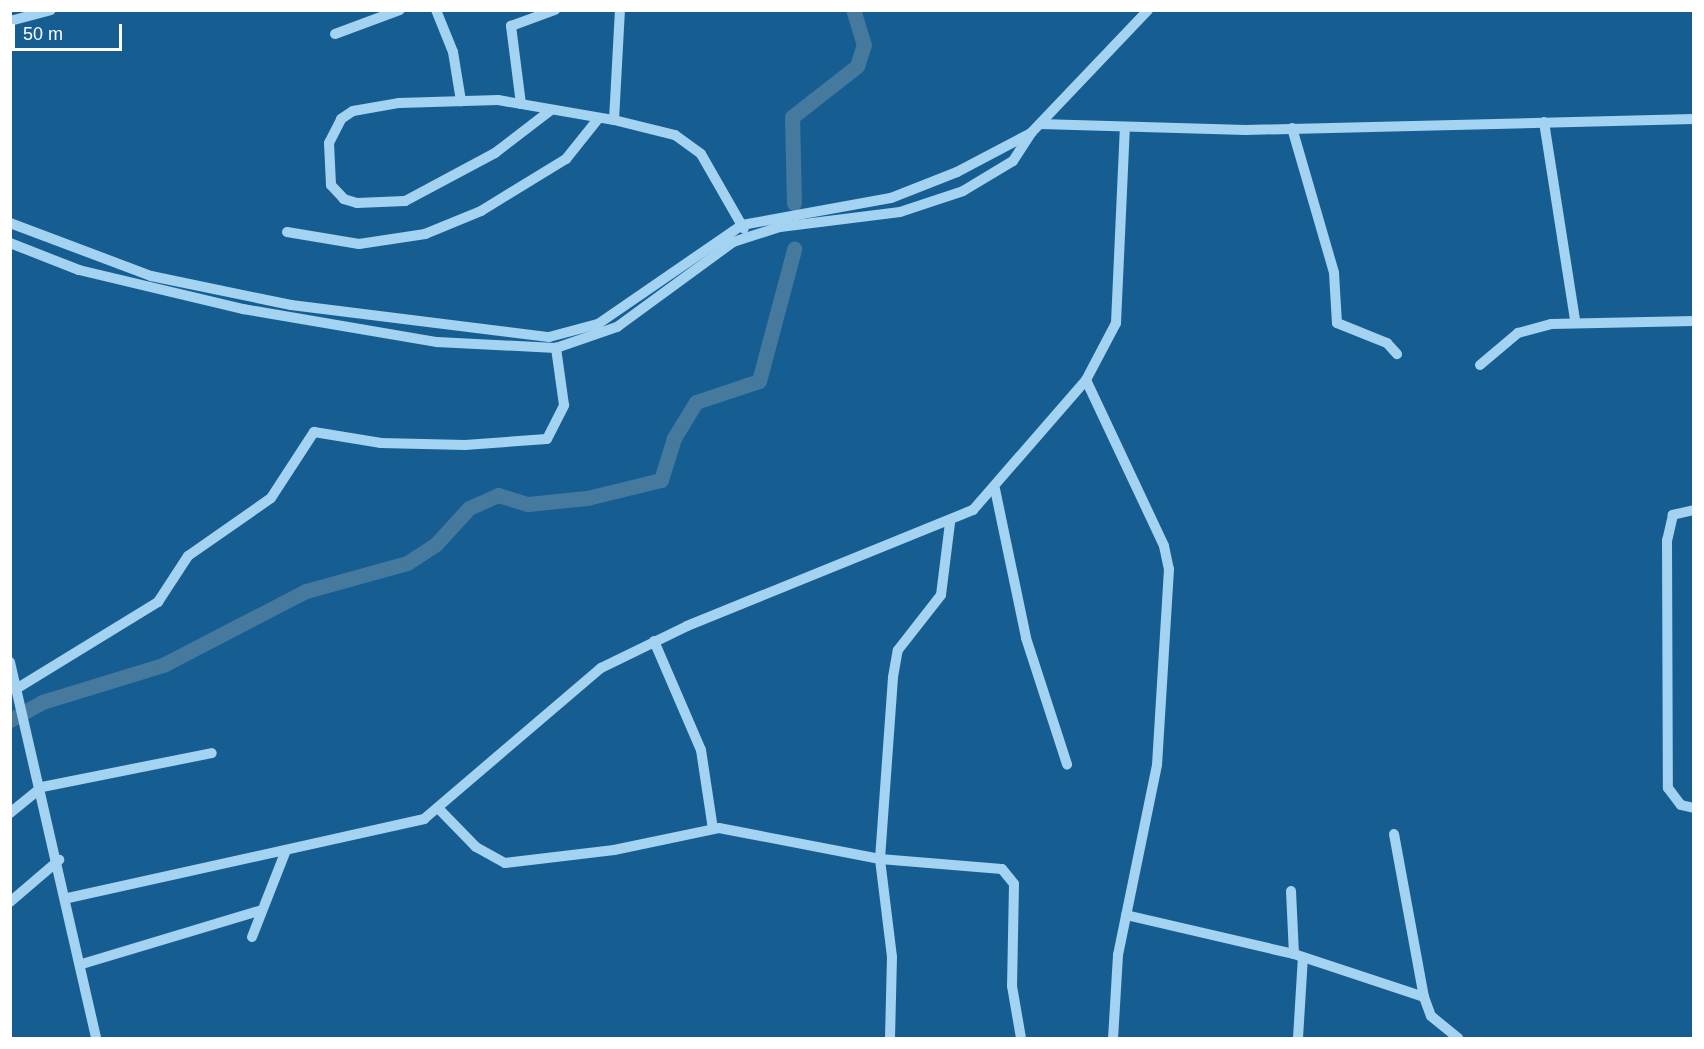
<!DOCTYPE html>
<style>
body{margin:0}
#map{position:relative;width:1704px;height:1049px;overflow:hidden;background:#165e92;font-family:Arial,sans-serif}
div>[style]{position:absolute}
.canal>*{height:15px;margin:-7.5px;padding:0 7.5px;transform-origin:7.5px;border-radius:7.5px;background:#45799e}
.minor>*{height:10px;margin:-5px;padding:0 5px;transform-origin:5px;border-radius:5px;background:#a4d2f1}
span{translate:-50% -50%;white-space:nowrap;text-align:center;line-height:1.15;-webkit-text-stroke:4.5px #165e92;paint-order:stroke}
.frame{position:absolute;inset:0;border:12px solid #fff;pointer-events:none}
.scale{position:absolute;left:12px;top:24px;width:110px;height:27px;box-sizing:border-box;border:3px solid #fff;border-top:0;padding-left:8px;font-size:18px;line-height:21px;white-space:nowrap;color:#fff;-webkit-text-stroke:4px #165e92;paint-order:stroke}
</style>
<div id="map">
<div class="canal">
<div style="left:794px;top:203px;width:86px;rotate:-91.3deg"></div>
<div style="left:792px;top:117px;width:83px;rotate:-38.1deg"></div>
<div style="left:857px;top:66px;width:22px;rotate:-72deg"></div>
<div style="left:864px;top:45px;width:37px;rotate:-107deg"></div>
<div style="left:10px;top:720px;width:37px;rotate:-29deg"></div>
<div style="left:42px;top:702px;width:127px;rotate:-17deg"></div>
<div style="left:163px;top:665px;width:161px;rotate:-27.4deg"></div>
<div style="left:306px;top:591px;width:105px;rotate:-15.5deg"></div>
<div style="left:407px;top:563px;width:35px;rotate:-33deg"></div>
<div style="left:436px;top:544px;width:49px;rotate:-47.5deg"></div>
<div style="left:469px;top:508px;width:32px;rotate:-24deg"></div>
<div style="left:498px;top:495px;width:31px;rotate:17deg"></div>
<div style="left:528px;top:504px;width:59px;rotate:-5.8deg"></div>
<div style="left:587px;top:498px;width:76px;rotate:-13.7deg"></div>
<div style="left:661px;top:480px;width:44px;rotate:-72.8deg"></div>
<div style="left:674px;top:438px;width:42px;rotate:-58.6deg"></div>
<div style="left:696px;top:402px;width:66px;rotate:-18.4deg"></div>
<div style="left:759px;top:381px;width:137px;rotate:-75.1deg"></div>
</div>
<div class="minor">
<div style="left:436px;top:10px;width:45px;rotate:68deg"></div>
<div style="left:453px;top:52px;width:50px;rotate:80.7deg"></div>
<div style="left:10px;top:21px;width:42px;rotate:-15deg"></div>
<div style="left:335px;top:34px;width:69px;rotate:-20.3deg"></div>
<div style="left:521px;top:104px;width:79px;rotate:-97.3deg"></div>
<div style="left:511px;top:26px;width:47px;rotate:-20deg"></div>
<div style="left:551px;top:110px;width:71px;rotate:142.5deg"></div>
<div style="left:495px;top:153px;width:102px;rotate:151.9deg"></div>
<div style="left:405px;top:201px;width:48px;rotate:177.6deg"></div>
<div style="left:357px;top:203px;width:14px;rotate:-163deg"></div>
<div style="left:344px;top:199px;width:19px;rotate:-133deg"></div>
<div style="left:331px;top:185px;width:42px;rotate:-92.7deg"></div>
<div style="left:329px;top:143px;width:27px;rotate:-63deg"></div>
<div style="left:341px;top:119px;width:14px;rotate:-34deg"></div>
<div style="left:353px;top:111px;width:47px;rotate:-9.9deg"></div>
<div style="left:399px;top:103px;width:99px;rotate:-1.7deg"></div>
<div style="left:498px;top:100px;width:118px;rotate:9.8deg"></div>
<div style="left:614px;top:120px;width:63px;rotate:13.8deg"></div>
<div style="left:675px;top:135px;width:32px;rotate:36deg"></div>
<div style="left:701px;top:154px;width:86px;rotate:60.2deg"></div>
<div style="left:614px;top:120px;width:110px;rotate:-86.9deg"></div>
<div style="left:1544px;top:122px;width:201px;rotate:81.1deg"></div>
<div style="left:1040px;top:124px;width:206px;rotate:1.7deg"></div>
<div style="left:1246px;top:130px;width:448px;rotate:-1.4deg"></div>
<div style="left:1292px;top:128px;width:151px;rotate:73.8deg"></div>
<div style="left:1334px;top:273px;width:50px;rotate:86.6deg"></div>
<div style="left:1337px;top:323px;width:54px;rotate:21.8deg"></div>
<div style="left:1387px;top:343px;width:15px;rotate:48deg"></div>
<div style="left:10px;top:223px;width:151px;rotate:20.6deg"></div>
<div style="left:151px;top:276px;width:143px;rotate:11.7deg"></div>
<div style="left:291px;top:305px;width:260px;rotate:7.1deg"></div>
<div style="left:549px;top:337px;width:51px;rotate:-14.9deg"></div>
<div style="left:598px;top:324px;width:175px;rotate:-34.5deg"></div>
<div style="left:742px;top:225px;width:151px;rotate:-10.3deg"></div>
<div style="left:891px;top:198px;width:71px;rotate:-21.5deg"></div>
<div style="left:957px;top:172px;width:84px;rotate:-27.8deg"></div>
<div style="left:287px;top:232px;width:73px;rotate:9.5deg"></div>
<div style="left:359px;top:244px;width:67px;rotate:-8.6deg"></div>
<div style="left:425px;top:234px;width:61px;rotate:-22.3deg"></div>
<div style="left:481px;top:211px;width:100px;rotate:-31.5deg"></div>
<div style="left:566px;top:159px;width:51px;rotate:-51.3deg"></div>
<div style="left:10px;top:243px;width:74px;rotate:21.4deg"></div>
<div style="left:79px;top:270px;width:169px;rotate:13.4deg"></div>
<div style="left:243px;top:309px;width:197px;rotate:9.7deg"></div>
<div style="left:437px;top:342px;width:119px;rotate:2.9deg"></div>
<div style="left:556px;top:348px;width:65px;rotate:-19deg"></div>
<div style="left:617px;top:327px;width:144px;rotate:-36.2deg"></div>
<div style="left:733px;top:242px;width:49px;rotate:-17.7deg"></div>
<div style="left:780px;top:227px;width:121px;rotate:-7.1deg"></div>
<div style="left:900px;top:212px;width:66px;rotate:-18.4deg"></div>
<div style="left:963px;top:191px;width:58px;rotate:-31deg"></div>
<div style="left:1013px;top:161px;width:33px;rotate:-57deg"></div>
<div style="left:1031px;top:133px;width:170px;rotate:-46.4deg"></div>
<div style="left:1480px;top:365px;width:50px;rotate:-40.1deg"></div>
<div style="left:1518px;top:333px;width:34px;rotate:-15deg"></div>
<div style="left:1551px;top:324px;width:143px;rotate:-1.2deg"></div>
<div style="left:1086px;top:380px;width:183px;rotate:64.8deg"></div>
<div style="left:1164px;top:546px;width:24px;rotate:78deg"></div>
<div style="left:1169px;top:569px;width:196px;rotate:93.5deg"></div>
<div style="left:1157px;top:765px;width:194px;rotate:101.6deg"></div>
<div style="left:1118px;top:955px;width:83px;rotate:93.4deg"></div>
<div style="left:995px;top:489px;width:152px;rotate:78.2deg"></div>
<div style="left:1026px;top:638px;width:133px;rotate:72deg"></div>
<div style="left:1694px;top:510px;width:22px;rotate:167deg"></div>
<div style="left:1673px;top:515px;width:26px;rotate:103deg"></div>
<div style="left:1667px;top:540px;width:248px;rotate:89.8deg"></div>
<div style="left:1668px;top:788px;width:21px;rotate:53deg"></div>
<div style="left:1681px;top:805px;width:13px;rotate:13deg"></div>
<div style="left:654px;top:641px;width:119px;rotate:66.7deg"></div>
<div style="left:701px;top:750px;width:80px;rotate:81.4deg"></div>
<div style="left:10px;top:662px;width:386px;rotate:77.1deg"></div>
<div style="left:16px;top:689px;width:167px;rotate:-31.5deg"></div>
<div style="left:158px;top:602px;width:55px;rotate:-56.9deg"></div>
<div style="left:188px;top:556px;width:101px;rotate:-34.9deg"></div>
<div style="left:271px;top:498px;width:79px;rotate:-56.9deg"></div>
<div style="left:314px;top:432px;width:68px;rotate:9.3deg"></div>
<div style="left:381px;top:443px;width:84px;rotate:1.4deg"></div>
<div style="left:465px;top:445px;width:82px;rotate:-4.2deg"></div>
<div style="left:547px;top:439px;width:38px;rotate:-63deg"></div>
<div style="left:564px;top:405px;width:58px;rotate:-98deg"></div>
<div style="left:439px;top:809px;width:53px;rotate:45.8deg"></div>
<div style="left:476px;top:847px;width:33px;rotate:29deg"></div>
<div style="left:505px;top:863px;width:110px;rotate:-6.8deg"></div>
<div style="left:614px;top:850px;width:107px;rotate:-11.8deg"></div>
<div style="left:719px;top:828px;width:164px;rotate:10.9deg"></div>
<div style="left:880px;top:859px;width:122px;rotate:4.7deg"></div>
<div style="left:1002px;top:869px;width:19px;rotate:51deg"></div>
<div style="left:1014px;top:884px;width:102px;rotate:91.1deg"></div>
<div style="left:1012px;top:986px;width:53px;rotate:80.2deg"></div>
<div style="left:10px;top:813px;width:41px;rotate:-39.1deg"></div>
<div style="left:42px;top:787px;width:173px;rotate:-11.3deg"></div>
<div style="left:1394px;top:834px;width:166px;rotate:79.6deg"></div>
<div style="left:1424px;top:997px;width:20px;rotate:70deg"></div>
<div style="left:1431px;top:1016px;width:35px;rotate:39deg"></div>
<div style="left:1291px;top:891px;width:63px;rotate:87.3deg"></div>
<div style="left:68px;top:898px;width:365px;rotate:-12.5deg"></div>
<div style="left:424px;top:819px;width:233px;rotate:-40.5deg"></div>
<div style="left:601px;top:668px;width:96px;rotate:-26deg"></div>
<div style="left:687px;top:626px;width:309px;rotate:-22.1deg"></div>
<div style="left:973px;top:510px;width:172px;rotate:-49deg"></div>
<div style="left:1086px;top:380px;width:64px;rotate:-62.2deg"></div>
<div style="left:1116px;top:323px;width:195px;rotate:-87.4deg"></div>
<div style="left:10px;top:902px;width:65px;rotate:-40.6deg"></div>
<div style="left:1126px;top:915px;width:172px;rotate:13.1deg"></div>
<div style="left:1294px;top:954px;width:137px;rotate:18.3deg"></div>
<div style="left:252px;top:937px;width:90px;rotate:-68.6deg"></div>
<div style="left:82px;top:964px;width:188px;rotate:-16.7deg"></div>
<div style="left:890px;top:1038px;width:81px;rotate:-88.6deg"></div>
<div style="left:892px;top:957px;width:99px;rotate:-97deg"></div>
<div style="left:880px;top:859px;width:182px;rotate:-85.9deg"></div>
<div style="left:893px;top:677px;width:27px;rotate:-80deg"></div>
<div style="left:898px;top:650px;width:70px;rotate:-52deg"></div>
<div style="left:941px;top:595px;width:73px;rotate:-82.9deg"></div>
<div style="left:1298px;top:1038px;width:81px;rotate:-86.5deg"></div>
</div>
<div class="frame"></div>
<div class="scale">50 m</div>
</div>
